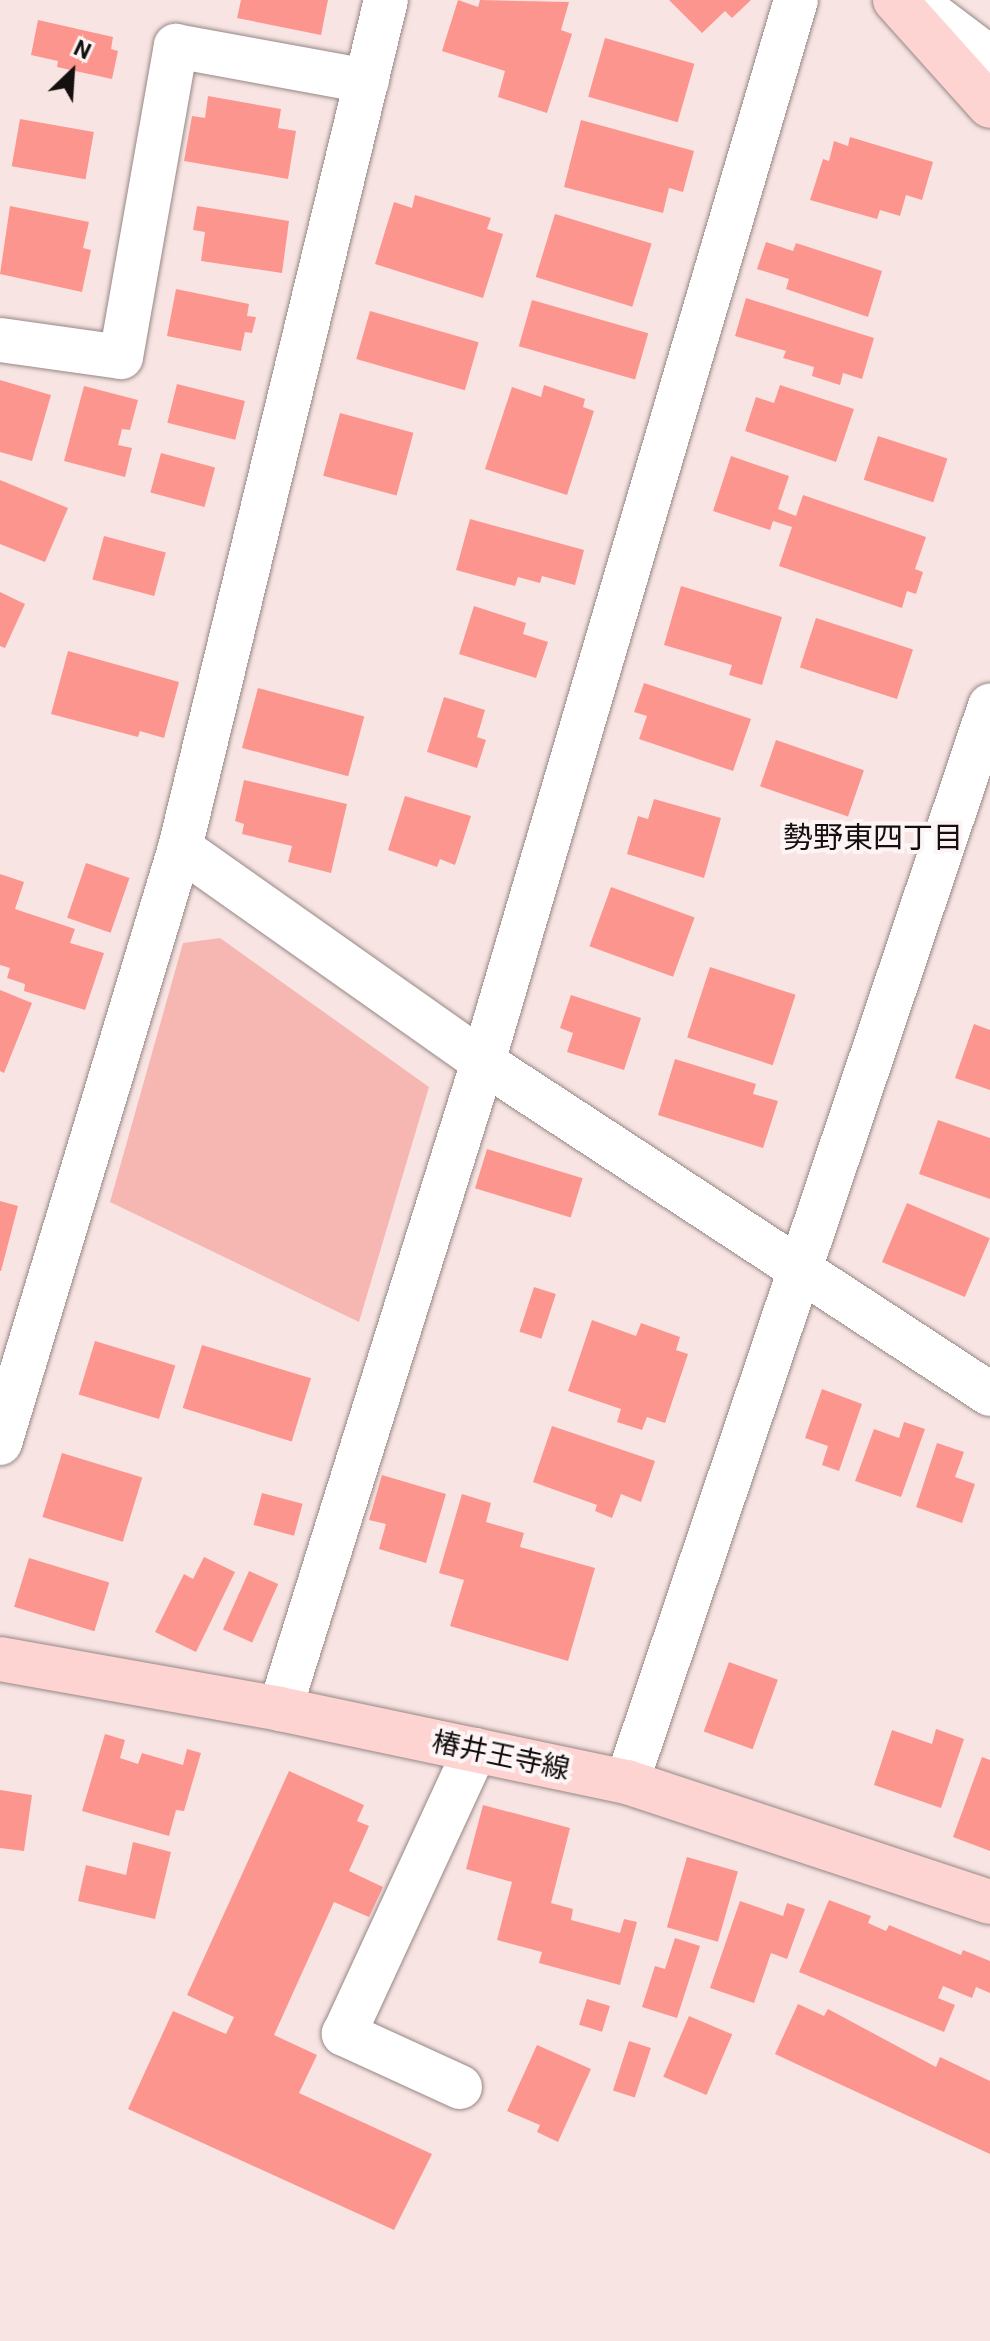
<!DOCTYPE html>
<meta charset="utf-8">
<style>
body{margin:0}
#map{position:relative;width:990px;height:2341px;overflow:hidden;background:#f8e5e3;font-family:Roboto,"Noto Sans JP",sans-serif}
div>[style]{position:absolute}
.green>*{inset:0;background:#f6b6b1}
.building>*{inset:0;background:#fd958f;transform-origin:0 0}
.roads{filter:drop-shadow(0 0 2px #978785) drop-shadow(0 0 2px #978785)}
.minor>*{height:44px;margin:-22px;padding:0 22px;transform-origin:22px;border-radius:22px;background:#fff}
.secondary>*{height:44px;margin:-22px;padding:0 22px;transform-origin:22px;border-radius:22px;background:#fdd4d2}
span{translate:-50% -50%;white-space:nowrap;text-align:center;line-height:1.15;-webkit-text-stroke:8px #fdf5f5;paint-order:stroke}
.street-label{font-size:28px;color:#150f0f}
.neighbourhood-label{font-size:30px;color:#150f0f}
.north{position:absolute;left:32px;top:32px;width:80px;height:80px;-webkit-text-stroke:6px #fdf5f5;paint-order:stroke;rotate:25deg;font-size:22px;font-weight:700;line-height:32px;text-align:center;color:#150f0f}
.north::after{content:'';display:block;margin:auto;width:28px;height:36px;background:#150f0f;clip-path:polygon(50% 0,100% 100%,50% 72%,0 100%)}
</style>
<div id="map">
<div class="green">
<div style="clip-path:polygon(220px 938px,429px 1087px,359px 1322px,110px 1202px,183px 943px)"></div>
</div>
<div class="building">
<div style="clip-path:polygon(241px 0,328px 0,321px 35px,237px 18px)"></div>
<div style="clip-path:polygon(458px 0,478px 7px,480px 0,569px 2px,561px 30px,572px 34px,547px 113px,498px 97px,505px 71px,442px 51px)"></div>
<div style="clip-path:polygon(669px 0,751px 0,732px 18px,725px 11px,702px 33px)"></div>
<div style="clip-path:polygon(38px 20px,113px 37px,111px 49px,118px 51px,112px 79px,57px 67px,58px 61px,31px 55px)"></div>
<div style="left:605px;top:38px;width:93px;height:61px;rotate:16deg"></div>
<div style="clip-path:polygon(208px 96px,281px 109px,278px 128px,296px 131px,288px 179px,184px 161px,192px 116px,205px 118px)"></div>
<div style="left:20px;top:119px;width:75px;height:48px;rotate:10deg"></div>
<div style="clip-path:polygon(581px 120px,694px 151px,683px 192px,669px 188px,663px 213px,564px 187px)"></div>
<div style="clip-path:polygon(850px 137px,933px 162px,922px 200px,906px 195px,900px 216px,880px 210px,877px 219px,810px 200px,823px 159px,829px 161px,834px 141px,848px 146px)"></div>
<div style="clip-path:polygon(415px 195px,491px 218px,487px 229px,503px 234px,483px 298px,375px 264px,394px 202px,412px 208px)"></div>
<div style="clip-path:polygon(10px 206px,89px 222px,83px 248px,91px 250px,82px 292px,0 274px)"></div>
<div style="clip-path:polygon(197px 206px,289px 221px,282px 273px,201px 261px,205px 232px,193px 230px)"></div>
<div style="left:555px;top:214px;width:101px;height:66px;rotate:17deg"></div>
<div style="clip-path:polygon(766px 242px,793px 251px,796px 243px,882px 271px,868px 317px,786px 289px,789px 279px,757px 269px)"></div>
<div style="clip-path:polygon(176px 289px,249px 304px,247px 316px,256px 317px,252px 333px,245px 332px,241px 351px,167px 336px)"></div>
<div style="clip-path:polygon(746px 298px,874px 338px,862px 379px,843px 373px,840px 385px,812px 376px,814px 367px,783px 358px,786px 351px,735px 336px)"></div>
<div style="left:532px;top:300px;width:121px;height:48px;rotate:16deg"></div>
<div style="left:370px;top:311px;width:113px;height:50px;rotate:16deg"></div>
<div style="clip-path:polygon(0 380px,51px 395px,32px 461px,0 452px)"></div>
<div style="left:177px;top:384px;width:70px;height:40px;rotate:14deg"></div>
<div style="clip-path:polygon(544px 385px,585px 399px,583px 407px,594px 411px,567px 495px,485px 469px,512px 387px,541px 397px)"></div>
<div style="clip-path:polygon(780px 385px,854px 409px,836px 462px,745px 431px,756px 397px,774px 403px)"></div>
<div style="clip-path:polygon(84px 386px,138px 400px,130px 430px,122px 429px,118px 445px,132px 448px,125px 477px,64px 461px)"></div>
<div style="left:340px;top:413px;width:76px;height:65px;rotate:15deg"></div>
<div style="left:878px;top:436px;width:73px;height:46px;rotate:18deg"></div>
<div style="left:161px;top:453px;width:56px;height:41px;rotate:15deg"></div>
<div style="clip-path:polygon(731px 456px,789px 476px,778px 509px,796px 516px,803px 495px,926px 537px,915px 569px,923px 572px,916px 594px,907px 591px,902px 608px,779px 566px,792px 527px,773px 521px,770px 530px,713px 511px)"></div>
<div style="clip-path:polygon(0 480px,68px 508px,45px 562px,0 544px)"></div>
<div style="clip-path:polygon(470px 519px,584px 550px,575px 585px,542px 576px,540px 583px,518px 577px,515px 586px,456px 570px)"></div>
<div style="left:104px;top:536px;width:64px;height:45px;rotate:15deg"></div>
<div style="clip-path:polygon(681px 586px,782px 617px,762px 685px,729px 675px,732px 665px,664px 645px)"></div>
<div style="clip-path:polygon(0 592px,25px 604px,5px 648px,0 646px)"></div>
<div style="clip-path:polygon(474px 606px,526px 623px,523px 634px,548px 642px,536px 678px,459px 654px)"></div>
<div style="left:816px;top:618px;width:102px;height:52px;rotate:18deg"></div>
<div style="clip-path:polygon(68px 651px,179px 682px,164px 738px,140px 731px,138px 737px,51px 714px)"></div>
<div style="clip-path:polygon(644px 683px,751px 719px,733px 771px,639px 739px,647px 716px,634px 712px)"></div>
<div style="left:258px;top:688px;width:110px;height:62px;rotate:15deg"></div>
<div style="clip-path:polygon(444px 697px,485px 710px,477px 737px,486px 740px,477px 768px,427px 752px)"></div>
<div style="left:776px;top:740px;width:93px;height:49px;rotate:19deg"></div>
<div style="clip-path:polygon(244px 780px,347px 804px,331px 873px,288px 862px,292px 846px,242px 834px,244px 824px,235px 821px)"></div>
<div style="clip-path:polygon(405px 796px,471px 816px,455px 865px,440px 859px,437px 867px,388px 850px)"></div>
<div style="clip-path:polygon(654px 799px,721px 818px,704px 878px,627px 854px,638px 816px,648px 819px)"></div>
<div style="left:86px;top:863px;width:46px;height:58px;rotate:19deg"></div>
<div style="clip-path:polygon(0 874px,24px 882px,15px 909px,75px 929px,70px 943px,104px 953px,85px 1010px,24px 991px,25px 984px,7px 978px,10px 968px,0 965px)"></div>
<div style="left:611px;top:887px;width:89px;height:63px;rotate:20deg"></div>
<div style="left:710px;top:967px;width:90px;height:74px;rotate:18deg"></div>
<div style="clip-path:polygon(0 990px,32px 1003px,4px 1073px,0 1071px)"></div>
<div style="clip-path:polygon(571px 995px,641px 1018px,624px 1070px,567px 1052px,573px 1033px,560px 1028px)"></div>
<div style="clip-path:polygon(974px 1024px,990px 1030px,990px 1090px,955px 1078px)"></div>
<div style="clip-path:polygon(675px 1059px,756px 1084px,753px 1094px,778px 1101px,763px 1148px,658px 1115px)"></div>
<div style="clip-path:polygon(938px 1120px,990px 1138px,990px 1199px,919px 1174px)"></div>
<div style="left:487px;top:1149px;width:100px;height:41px;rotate:17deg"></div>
<div style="clip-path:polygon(0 1201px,18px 1206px,1px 1271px,0 1271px)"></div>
<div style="left:907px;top:1203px;width:90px;height:64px;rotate:23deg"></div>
<div style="left:534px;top:1287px;width:23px;height:47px;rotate:18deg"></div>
<div style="clip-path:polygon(592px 1320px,636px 1336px,641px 1323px,680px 1337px,676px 1350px,688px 1354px,665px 1423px,647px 1417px,642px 1430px,617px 1422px,621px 1409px,568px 1391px)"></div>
<div style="left:95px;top:1341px;width:84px;height:56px;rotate:17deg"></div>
<div style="left:202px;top:1345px;width:114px;height:66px;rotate:17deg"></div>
<div style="clip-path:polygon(822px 1389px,862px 1404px,839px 1471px,822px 1465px,828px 1446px,805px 1438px)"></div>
<div style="clip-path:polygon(904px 1422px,925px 1429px,901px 1497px,855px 1481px,874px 1429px,899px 1438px)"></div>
<div style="clip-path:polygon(552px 1426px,655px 1461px,641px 1502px,621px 1494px,612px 1518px,595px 1511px,597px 1505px,533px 1482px)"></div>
<div style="clip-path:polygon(937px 1443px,964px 1452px,955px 1477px,975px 1484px,962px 1523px,916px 1507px)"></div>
<div style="left:62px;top:1453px;width:84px;height:67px;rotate:17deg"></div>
<div style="clip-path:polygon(382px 1475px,446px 1494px,426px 1563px,379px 1549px,386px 1524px,369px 1520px)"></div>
<div style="left:262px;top:1493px;width:42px;height:33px;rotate:15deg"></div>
<div style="clip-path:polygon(462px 1494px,491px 1503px,486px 1522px,524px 1533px,520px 1547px,595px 1568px,568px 1661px,450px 1626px,464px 1580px,439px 1573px)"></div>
<div style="clip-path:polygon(204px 1557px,235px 1572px,196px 1652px,155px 1632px,184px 1574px,193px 1579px)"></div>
<div style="left:29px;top:1558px;width:84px;height:51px;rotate:17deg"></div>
<div style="left:249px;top:1571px;width:32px;height:64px;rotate:24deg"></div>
<div style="left:729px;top:1662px;width:52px;height:74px;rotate:20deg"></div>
<div style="clip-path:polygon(936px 1729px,964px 1739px,941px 1808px,874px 1785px,892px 1730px,932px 1744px)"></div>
<div style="clip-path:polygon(105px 1734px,125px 1740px,120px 1758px,138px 1764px,142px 1753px,183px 1765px,187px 1749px,201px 1753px,184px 1811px,176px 1810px,169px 1836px,82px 1811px)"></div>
<div style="clip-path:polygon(982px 1757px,990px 1760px,990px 1851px,953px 1837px)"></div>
<div style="clip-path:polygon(289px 1771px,364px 1805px,357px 1821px,369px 1826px,349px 1871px,383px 1887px,369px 1917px,334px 1902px,274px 2035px,317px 2055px,299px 2093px,432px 2154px,394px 2230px,128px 2109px,173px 2011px,226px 2034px,234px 2017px,187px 1995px)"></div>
<div style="clip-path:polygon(0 1790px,32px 1795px,24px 1851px,0 1848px)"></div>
<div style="clip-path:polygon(483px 1805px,570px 1828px,551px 1903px,573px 1909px,571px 1920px,620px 1933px,624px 1919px,637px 1922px,620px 1985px,539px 1963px,542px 1952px,497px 1940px,512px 1882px,466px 1869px)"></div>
<div style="clip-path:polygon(133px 1842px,171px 1852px,155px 1919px,78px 1901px,86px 1865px,126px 1875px)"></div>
<div style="left:687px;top:1857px;width:53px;height:73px;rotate:16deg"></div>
<div style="clip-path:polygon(829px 1900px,871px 1916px,868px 1923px,886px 1931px,889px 1925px,961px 1955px,963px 1950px,990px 1961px,990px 1993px,976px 1987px,972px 1998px,943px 1986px,938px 1998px,955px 2005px,944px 2032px,799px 1972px)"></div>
<div style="clip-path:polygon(740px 1901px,783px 1916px,787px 1903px,805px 1909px,787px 1959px,771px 1953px,754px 2003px,710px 1988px)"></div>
<div style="clip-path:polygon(675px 1938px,700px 1946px,677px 2018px,642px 2007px,655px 1966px,665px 1969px)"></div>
<div style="left:587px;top:1999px;width:24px;height:27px;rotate:17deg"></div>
<div style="clip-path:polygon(798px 2004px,824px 2016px,828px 2009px,936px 2067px,940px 2057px,990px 2081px,990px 2154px,775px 2054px)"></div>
<div style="left:689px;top:2016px;width:47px;height:66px;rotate:23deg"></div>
<div style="left:629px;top:2041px;width:23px;height:52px;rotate:18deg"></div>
<div style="clip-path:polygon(537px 2045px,591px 2069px,558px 2142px,537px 2132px,540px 2125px,507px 2111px)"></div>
</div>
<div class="roads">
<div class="minor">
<div style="left:913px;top:0;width:96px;rotate:37deg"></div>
<div style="left:0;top:340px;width:122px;rotate:8deg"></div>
<div style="left:121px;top:357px;width:316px;rotate:-80deg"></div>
<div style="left:176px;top:46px;width:194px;rotate:10.4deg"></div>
<div style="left:180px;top:848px;width:371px;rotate:35.2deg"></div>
<div style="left:483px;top:1062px;width:606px;rotate:33.22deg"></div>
<div style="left:0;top:1443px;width:622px;rotate:-73.17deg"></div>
<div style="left:180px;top:848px;width:873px;rotate:-76.35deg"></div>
<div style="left:280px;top:1709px;width:678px;rotate:-72.58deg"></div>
<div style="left:483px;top:1062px;width:1107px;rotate:-73.58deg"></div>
<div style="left:627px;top:1782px;width:1136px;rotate:-71.36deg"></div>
<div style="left:460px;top:2087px;width:128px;rotate:-155.4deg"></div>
<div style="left:344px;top:2034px;width:313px;rotate:-65.2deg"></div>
</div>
<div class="secondary">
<div style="left:895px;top:0;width:142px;rotate:48.1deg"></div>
<div style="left:0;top:1659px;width:284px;rotate:10.1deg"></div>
<div style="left:280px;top:1709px;width:355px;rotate:11.9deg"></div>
<div style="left:627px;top:1782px;width:382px;rotate:18.3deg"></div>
</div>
</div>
<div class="street-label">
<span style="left:501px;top:1756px;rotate:12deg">椿井王寺線</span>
</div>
<div class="neighbourhood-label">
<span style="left:873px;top:838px">勢野東四丁目</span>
</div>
<div class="north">N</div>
</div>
